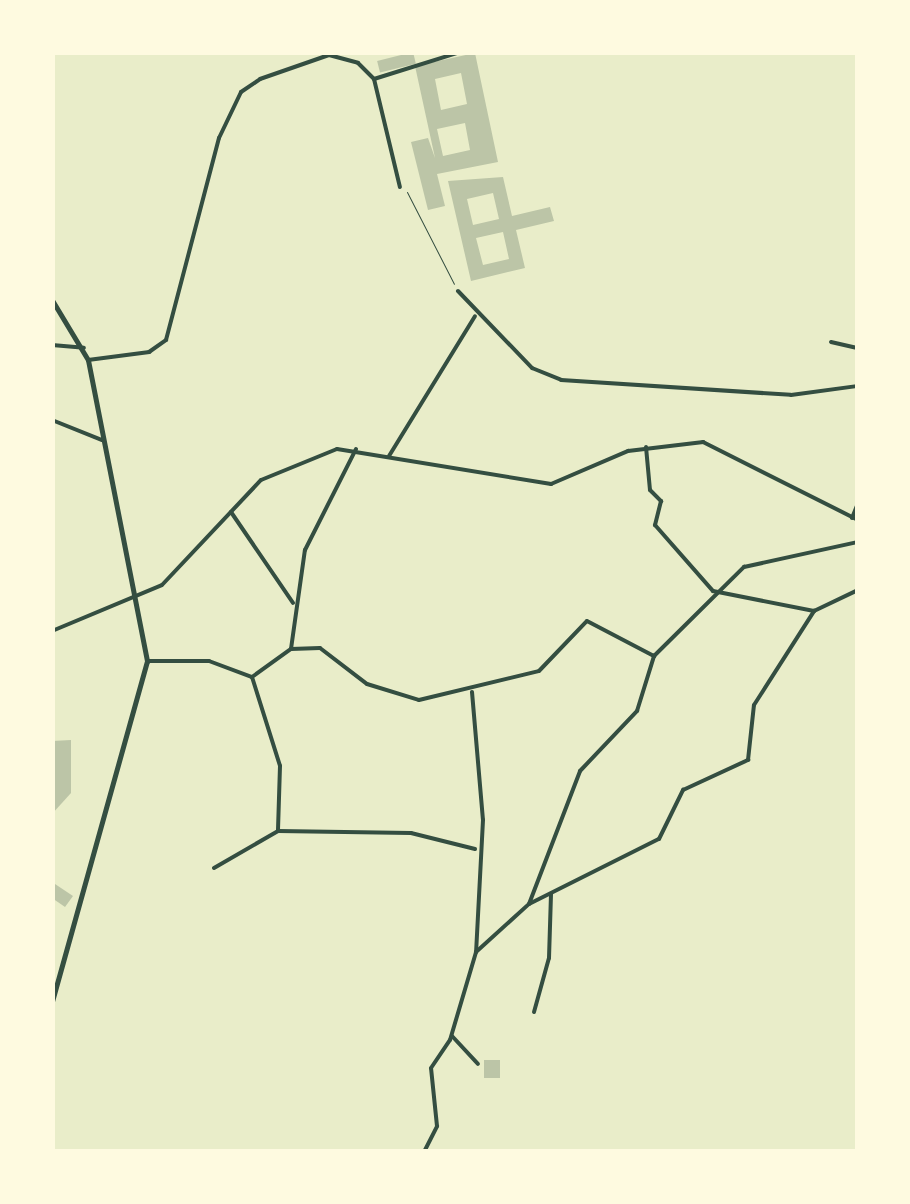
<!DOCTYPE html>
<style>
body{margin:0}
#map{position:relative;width:910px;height:1204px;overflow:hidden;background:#e9edc9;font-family:Poppins,sans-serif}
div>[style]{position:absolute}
.building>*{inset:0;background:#bcc5a7;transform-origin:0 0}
.path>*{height:1px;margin:-0.5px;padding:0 0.5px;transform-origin:0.5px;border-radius:0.5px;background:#344e41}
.minor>*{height:4px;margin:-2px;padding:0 2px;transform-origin:2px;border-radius:2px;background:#344e41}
.tertiary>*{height:4px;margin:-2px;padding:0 2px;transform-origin:2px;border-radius:2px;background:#344e41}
.secondary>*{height:5px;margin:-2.5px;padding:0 2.5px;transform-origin:2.5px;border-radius:2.5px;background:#344e41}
span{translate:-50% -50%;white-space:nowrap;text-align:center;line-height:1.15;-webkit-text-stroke:8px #fefae0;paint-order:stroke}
.frame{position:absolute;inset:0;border:55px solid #fefae0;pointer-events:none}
</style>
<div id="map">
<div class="building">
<div style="left:413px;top:52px;width:12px;height:37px;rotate:76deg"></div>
<div style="clip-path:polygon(evenodd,475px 53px,498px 162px,437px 174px,445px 206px,428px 210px,411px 142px,428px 138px,435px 158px,415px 66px,475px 53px,461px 73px,467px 104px,441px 110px,435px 79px,461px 73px,475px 53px,465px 123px,470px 150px,443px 156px,437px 129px,465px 123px)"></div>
<div style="clip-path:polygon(evenodd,503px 177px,512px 216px,550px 207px,554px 221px,516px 230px,525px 268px,471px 281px,448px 181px,503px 177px,493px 193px,499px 219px,473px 225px,467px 199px,493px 193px,503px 177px,503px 232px,509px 259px,483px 265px,476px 238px,503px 232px)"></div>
<div style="clip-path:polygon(71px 740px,71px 793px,52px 814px,52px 741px)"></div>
<div style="clip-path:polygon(52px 882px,73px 896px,65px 907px,52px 898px)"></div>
<div style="left:484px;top:1060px;width:16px;height:18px"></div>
</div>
<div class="path">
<div style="left:407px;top:192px;width:103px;rotate:62.9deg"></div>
</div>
<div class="minor">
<div style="left:374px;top:79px;width:90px;rotate:-17.4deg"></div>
<div style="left:458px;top:291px;width:107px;rotate:46.1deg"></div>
<div style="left:532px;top:368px;width:31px;rotate:22deg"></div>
<div style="left:561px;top:380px;width:230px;rotate:3.7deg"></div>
<div style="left:791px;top:395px;width:68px;rotate:-7.7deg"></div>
<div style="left:831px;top:342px;width:28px;rotate:13deg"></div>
<div style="left:52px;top:345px;width:32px;rotate:5deg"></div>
<div style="left:88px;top:360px;width:62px;rotate:-7.5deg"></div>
<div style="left:149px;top:352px;width:21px;rotate:-35deg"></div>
<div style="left:166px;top:340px;width:209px;rotate:-75.3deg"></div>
<div style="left:219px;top:138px;width:51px;rotate:-64.4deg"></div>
<div style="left:241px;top:92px;width:23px;rotate:-34deg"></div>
<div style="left:260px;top:79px;width:73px;rotate:-19.2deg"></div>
<div style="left:329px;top:55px;width:30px;rotate:15deg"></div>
<div style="left:358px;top:63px;width:23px;rotate:45deg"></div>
<div style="left:374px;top:79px;width:111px;rotate:76.5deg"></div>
<div style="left:52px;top:420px;width:54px;rotate:21.8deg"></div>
<div style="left:646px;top:447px;width:43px;rotate:84.7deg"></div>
<div style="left:650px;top:490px;width:16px;rotate:45deg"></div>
<div style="left:661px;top:501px;width:25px;rotate:104deg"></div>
<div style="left:655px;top:525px;width:88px;rotate:48.7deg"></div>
<div style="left:713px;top:591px;width:103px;rotate:11.2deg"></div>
<div style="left:814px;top:611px;width:49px;rotate:-25.5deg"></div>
<div style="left:389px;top:456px;width:164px;rotate:-58.4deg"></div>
<div style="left:231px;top:512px;width:110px;rotate:55.7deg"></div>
<div style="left:852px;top:518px;width:16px;rotate:-68deg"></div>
<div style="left:291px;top:649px;width:100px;rotate:-82deg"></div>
<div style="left:305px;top:550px;width:113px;rotate:-63.2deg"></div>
<div style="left:654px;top:656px;width:127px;rotate:-44.7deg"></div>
<div style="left:744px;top:567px;width:117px;rotate:-12.4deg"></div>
<div style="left:147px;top:661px;width:62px"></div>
<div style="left:209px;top:661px;width:46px;rotate:20.4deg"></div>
<div style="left:252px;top:677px;width:48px;rotate:-35.7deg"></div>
<div style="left:291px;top:649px;width:29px;rotate:-2deg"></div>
<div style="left:320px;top:648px;width:59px;rotate:37.5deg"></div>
<div style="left:367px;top:684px;width:54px;rotate:17.1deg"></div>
<div style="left:419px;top:700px;width:123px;rotate:-13.6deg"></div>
<div style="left:539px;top:671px;width:69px;rotate:-46.2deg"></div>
<div style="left:587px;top:621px;width:76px;rotate:27.6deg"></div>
<div style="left:252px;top:677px;width:93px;rotate:72.5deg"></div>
<div style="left:280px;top:766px;width:65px;rotate:91.8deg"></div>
<div style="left:472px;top:692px;width:128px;rotate:85.1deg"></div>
<div style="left:483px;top:820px;width:132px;rotate:93deg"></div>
<div style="left:214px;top:868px;width:74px;rotate:-30deg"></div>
<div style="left:278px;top:831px;width:133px;rotate:0.9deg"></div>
<div style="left:411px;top:833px;width:66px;rotate:14deg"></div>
<div style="left:529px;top:904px;width:145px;rotate:-26.6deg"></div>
<div style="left:659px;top:839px;width:55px;rotate:-63.9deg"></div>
<div style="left:683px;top:790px;width:72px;rotate:-24.8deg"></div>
<div style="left:748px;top:760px;width:55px;rotate:-83.8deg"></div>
<div style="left:754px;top:705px;width:112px;rotate:-57.4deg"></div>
<div style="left:534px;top:1012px;width:56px;rotate:-74.5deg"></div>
<div style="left:549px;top:958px;width:64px;rotate:-88.2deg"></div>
<div style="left:452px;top:1036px;width:38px;rotate:47deg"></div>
<div style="left:424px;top:1152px;width:29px;rotate:-63deg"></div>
<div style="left:437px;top:1126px;width:58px;rotate:-95.9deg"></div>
<div style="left:431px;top:1068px;width:34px;rotate:-56deg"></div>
<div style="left:450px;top:1040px;width:92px;rotate:-73.5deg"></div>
<div style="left:476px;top:952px;width:72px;rotate:-42.2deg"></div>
<div style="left:529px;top:904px;width:142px;rotate:-69deg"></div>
<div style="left:580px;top:771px;width:83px;rotate:-46.5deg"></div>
<div style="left:637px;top:711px;width:58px;rotate:-72.8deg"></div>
</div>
<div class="tertiary">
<div style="left:52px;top:631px;width:119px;rotate:-22.7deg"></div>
<div style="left:162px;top:585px;width:144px;rotate:-46.7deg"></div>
<div style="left:261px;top:480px;width:82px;rotate:-22.2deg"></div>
<div style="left:337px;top:449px;width:217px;rotate:9.3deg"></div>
<div style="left:551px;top:484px;width:84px;rotate:-23.2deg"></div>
<div style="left:628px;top:451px;width:76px;rotate:-6.8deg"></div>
<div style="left:703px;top:442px;width:174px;rotate:26.7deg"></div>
</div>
<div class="secondary">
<div style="left:52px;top:300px;width:70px;rotate:59deg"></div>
<div style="left:88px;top:360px;width:307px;rotate:78.9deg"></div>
<div style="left:147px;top:661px;width:354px;rotate:105.6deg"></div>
</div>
<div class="frame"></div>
</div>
